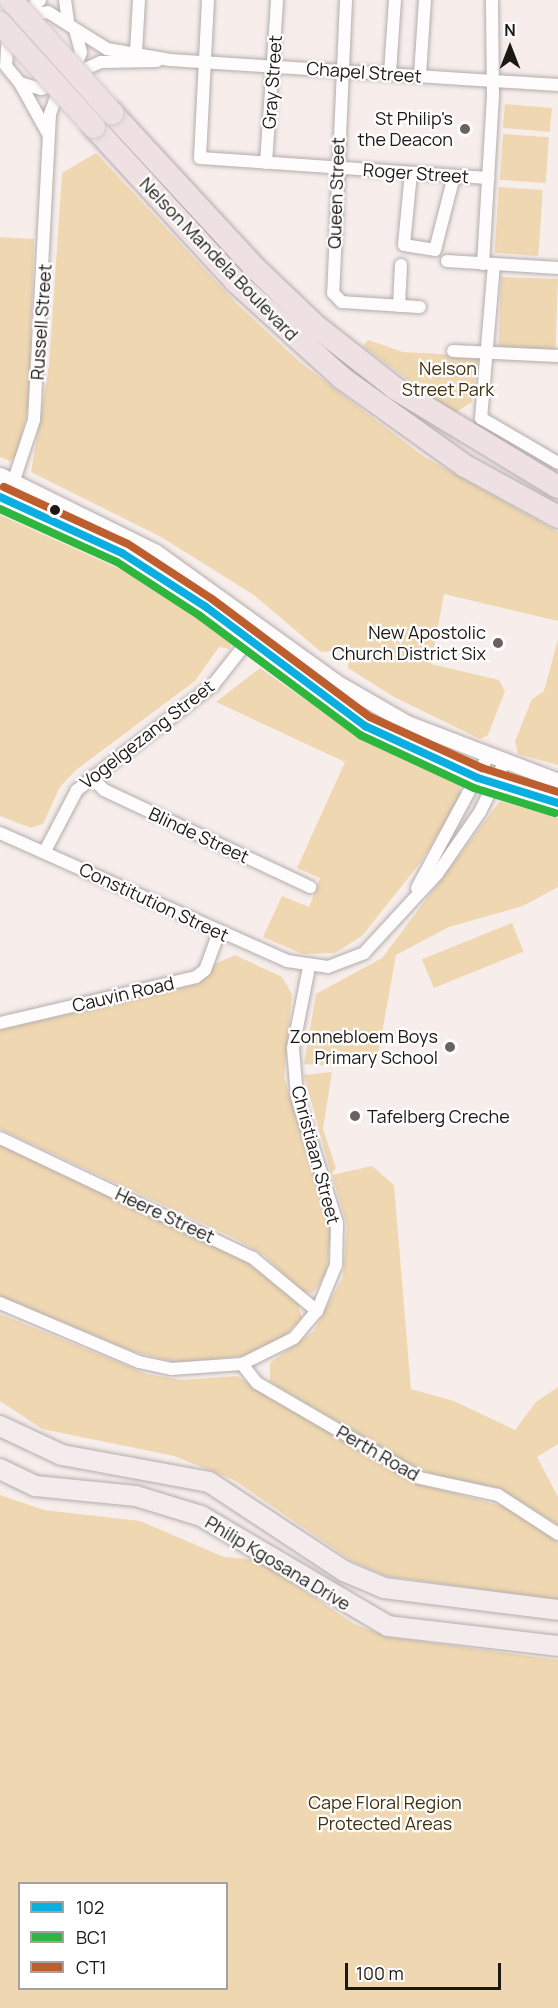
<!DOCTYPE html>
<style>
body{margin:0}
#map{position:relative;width:558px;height:2008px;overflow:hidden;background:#f7eeec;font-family:Manrope,sans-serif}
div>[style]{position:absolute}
.green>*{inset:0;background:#efd7b1;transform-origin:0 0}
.roads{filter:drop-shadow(0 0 2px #b3adab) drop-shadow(0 0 2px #b3adab)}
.minor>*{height:12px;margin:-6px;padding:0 6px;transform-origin:6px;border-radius:6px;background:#fefcfc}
.tertiary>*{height:15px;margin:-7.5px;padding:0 7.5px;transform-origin:7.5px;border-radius:7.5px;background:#fefcfc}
.primary>*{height:20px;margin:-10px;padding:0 10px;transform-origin:10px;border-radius:10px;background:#f4ebed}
.motorway>*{height:22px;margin:-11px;padding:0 11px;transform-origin:11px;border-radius:11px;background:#eee0e3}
.bridges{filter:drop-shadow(0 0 2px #cfcac9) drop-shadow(0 0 2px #cfcac9)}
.motorway-bridge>*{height:22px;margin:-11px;padding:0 11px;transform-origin:11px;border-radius:11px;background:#eee0e3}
.bus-1>*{height:8px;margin:-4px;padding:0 4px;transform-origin:4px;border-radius:4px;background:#0baee0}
.bus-2>*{height:8px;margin:-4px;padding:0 4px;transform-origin:4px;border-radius:4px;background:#2eb63e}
.bus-3>*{height:8px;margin:-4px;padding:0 4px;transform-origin:4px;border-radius:4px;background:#bd5e2f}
.dots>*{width:16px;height:16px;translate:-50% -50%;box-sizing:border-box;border:3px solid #fff;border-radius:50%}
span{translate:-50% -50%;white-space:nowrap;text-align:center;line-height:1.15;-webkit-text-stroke:4.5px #fff;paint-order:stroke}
.street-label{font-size:18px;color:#1d1716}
.poi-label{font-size:18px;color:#1d1716}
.right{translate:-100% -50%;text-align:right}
.left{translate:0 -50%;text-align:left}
.park-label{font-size:18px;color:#40300e}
.legend{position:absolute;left:18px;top:1882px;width:210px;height:108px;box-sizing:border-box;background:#fff;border:2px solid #a5a2a2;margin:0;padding:8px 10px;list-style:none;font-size:18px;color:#1d1716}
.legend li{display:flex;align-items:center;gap:12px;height:30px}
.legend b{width:30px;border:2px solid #a5a2a2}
.north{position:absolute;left:480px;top:18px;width:60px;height:60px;-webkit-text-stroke:4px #fff;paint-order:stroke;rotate:0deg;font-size:16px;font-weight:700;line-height:24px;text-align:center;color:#1d1716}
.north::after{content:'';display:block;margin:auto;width:21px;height:27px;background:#1d1716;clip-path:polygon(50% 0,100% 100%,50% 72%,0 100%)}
.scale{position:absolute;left:345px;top:1963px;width:156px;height:27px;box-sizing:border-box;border:3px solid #1d1716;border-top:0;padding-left:8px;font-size:18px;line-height:21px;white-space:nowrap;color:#1d1716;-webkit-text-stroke:4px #fff;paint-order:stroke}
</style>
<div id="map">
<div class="green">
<div style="left:505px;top:104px;width:47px;height:24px;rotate:5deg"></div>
<div style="left:503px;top:134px;width:46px;height:46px;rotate:4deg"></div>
<div style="clip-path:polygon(96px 153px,237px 304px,301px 363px,423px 456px,558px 532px,558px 621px,444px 594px,431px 664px,499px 680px,505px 691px,488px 735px,480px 739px,394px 697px,348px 668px,349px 650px,321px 652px,254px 595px,161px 537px,31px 472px,49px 366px,62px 173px)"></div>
<div style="left:499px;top:187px;width:44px;height:66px;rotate:4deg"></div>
<div style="clip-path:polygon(0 237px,34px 239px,29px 403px,18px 453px,10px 461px,0 457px)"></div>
<div style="left:501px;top:277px;width:57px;height:70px;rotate:2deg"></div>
<div style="clip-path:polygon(368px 340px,403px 352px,478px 356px,472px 402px,453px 414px,363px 346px)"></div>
<div style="clip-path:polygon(0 515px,133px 575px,231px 640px,230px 649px,219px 647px,195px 681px,76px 770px,60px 787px,43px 824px,31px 828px,0 816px)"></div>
<div style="clip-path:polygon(558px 639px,558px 765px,518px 754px,515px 741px,532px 699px,544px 691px)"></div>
<div style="clip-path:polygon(260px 668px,344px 727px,460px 786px,461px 797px,420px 863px,362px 936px,335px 953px,303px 954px,263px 937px,282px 896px,309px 907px,320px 878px,297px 868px,345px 762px,216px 702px)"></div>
<div style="clip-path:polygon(500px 801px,558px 818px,558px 887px,523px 906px,449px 927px,396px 955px,377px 1061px,337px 1050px,332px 1066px,304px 1064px,316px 994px,382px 958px)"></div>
<div style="left:512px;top:923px;width:31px;height:97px;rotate:68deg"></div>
<div style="clip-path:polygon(235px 955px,282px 977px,292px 994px,284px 1077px,331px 1231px,326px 1274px,313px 1293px,302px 1292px,264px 1255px,230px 1236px,0 1129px,0 1030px,198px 984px,215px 964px)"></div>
<div style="clip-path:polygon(332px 1072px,323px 1129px,336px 1168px,331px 1174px,304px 1075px)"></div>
<div style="clip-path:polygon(0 1145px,238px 1255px,298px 1303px,302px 1318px,281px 1339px,249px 1355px,178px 1363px,132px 1351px,0 1296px)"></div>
<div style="clip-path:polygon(372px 1166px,394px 1185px,411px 1389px,454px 1401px,515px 1430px,536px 1402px,558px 1387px,558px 1444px,537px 1457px,558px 1497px,558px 1525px,499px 1488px,437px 1476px,411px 1465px,270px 1382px,270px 1363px,314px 1331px,343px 1277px,347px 1225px,332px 1175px)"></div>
<div style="clip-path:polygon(0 1314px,147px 1374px,181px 1380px,237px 1376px,419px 1484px,514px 1509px,558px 1542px,558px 1600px,386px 1576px,352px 1561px,234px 1480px,174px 1456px,42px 1429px,0 1401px)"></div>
<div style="clip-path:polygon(evenodd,0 1495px,44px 1510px,140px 1521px,224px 1557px,259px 1560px,354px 1624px,389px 1637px,558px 1660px,558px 2008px,0 2008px,0 1495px,20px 1884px,226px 1884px,226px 1988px,20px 1988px,20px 1884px)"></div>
</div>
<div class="roads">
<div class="minor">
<div style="left:65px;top:0;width:21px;rotate:82deg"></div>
<div style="left:208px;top:0;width:158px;rotate:92.9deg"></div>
<div style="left:200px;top:158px;width:289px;rotate:4deg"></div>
<div style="left:346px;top:0;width:293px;rotate:92.5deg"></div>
<div style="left:333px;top:293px;width:13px;rotate:45deg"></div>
<div style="left:342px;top:302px;width:78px;rotate:3.7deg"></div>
<div style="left:24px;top:15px;width:22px;rotate:-43deg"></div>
<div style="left:23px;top:16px;width:25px;rotate:-9deg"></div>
<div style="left:48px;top:12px;width:70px;rotate:32.1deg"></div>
<div style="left:107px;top:49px;width:64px;rotate:9.9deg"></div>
<div style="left:170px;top:60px;width:389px;rotate:3.7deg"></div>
<div style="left:8px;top:30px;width:36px;rotate:93deg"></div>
<div style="left:6px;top:66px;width:22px;rotate:51deg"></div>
<div style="left:20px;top:83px;width:22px;rotate:16deg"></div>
<div style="left:41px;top:89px;width:20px;rotate:-15deg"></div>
<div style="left:136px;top:53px;width:53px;rotate:-86.8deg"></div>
<div style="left:390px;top:73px;width:73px;rotate:-86.1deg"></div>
<div style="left:73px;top:74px;width:23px;rotate:-70deg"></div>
<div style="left:81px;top:52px;width:23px;rotate:-105deg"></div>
<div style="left:74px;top:74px;width:30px;rotate:-24deg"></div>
<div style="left:101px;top:62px;width:56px;rotate:-1deg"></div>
<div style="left:420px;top:75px;width:75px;rotate:-86.2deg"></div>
<div style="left:20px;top:83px;width:56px;rotate:61.1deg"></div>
<div style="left:266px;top:163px;width:163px;rotate:-86.1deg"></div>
<div style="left:411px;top:173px;width:72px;rotate:95.6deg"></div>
<div style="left:404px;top:245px;width:31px;rotate:9deg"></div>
<div style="left:435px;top:250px;width:76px;rotate:-75.6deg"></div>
<div style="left:447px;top:261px;width:111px;rotate:3.6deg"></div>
<div style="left:483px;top:264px;width:166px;rotate:-86.6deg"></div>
<div style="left:493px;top:98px;width:98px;rotate:-90.6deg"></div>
<div style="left:494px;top:264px;width:155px;rotate:94.8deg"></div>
<div style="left:481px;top:418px;width:89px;rotate:30.3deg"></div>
<div style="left:399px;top:306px;width:41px;rotate:-87.2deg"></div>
<div style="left:453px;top:351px;width:105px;rotate:2.7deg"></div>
<div style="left:7px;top:501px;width:85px;rotate:-71.6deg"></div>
<div style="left:34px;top:420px;width:306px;rotate:-87deg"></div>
<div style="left:50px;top:114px;width:29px;rotate:-70deg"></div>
<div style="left:91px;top:777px;width:18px;rotate:45deg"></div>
<div style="left:104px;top:790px;width:228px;rotate:25.2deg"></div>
<div style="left:0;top:833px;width:314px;rotate:24deg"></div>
<div style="left:287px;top:961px;width:41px;rotate:8.3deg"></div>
<div style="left:328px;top:967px;width:39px;rotate:-21deg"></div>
<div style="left:364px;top:953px;width:108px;rotate:-47.3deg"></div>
<div style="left:437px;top:874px;width:75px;rotate:-55.3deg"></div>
<div style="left:480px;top:812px;width:52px;rotate:-63.9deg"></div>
<div style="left:45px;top:851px;width:69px;rotate:-62.3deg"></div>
<div style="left:77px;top:790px;width:172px;rotate:-37.7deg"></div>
<div style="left:213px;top:685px;width:66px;rotate:-51.7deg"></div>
<div style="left:417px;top:888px;width:148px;rotate:-61.7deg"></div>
<div style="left:0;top:1023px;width:201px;rotate:-13.2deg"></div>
<div style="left:196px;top:977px;width:11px;rotate:-38deg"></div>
<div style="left:205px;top:970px;width:40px;rotate:-69.8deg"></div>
<div style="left:0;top:1138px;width:280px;rotate:25.4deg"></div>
<div style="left:253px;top:1258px;width:83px;rotate:39.6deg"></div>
<div style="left:0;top:1303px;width:151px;rotate:23deg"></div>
<div style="left:139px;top:1362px;width:33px;rotate:12deg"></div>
<div style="left:171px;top:1369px;width:71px;rotate:-4deg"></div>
<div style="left:242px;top:1364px;width:58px;rotate:-26.6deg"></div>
<div style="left:294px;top:1338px;width:35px;rotate:-50deg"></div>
<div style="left:317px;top:1311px;width:50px;rotate:-67.6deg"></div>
<div style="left:336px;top:1265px;width:42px;rotate:-88.6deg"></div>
<div style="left:337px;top:1223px;width:132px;rotate:-107.6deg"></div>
<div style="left:297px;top:1097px;width:49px;rotate:-94.7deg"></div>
<div style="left:293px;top:1048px;width:83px;rotate:-78.8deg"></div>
<div style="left:242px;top:1364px;width:24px;rotate:52deg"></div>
<div style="left:257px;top:1383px;width:189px;rotate:30.2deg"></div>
<div style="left:420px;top:1478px;width:80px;rotate:12.3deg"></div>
<div style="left:498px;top:1495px;width:72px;rotate:33deg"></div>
</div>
<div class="tertiary">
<div style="left:0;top:475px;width:174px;rotate:26.3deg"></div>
<div style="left:156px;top:552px;width:222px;rotate:35.8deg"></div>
<div style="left:336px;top:682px;width:82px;rotate:30deg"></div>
<div style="left:407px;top:723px;width:162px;rotate:21deg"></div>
<div style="left:0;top:497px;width:134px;rotate:24.7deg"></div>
<div style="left:122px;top:553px;width:100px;rotate:32.7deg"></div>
<div style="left:206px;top:607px;width:199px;rotate:36.8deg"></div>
<div style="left:365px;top:726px;width:124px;rotate:24.7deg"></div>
<div style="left:478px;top:778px;width:84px;rotate:17.4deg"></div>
</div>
<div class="primary">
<div style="left:0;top:1426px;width:68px;rotate:25.1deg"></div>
<div style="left:62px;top:1455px;width:149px;rotate:10.4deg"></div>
<div style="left:209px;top:1482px;width:162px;rotate:33.4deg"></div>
<div style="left:344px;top:1571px;width:43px;rotate:23deg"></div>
<div style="left:384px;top:1588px;width:175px;rotate:7.2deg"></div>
<div style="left:0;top:1469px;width:39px;rotate:26deg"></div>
<div style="left:35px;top:1486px;width:101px;rotate:5.7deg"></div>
<div style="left:136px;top:1496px;width:68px;rotate:17.1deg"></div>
<div style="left:201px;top:1516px;width:217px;rotate:30.5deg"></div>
<div style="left:388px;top:1626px;width:171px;rotate:6.7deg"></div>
</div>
<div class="motorway">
<div style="left:112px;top:113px;width:212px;rotate:47.3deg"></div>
<div style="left:256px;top:269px;width:84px;rotate:43.6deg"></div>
<div style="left:317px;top:327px;width:100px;rotate:38.1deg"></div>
<div style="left:396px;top:389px;width:189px;rotate:31.2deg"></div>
<div style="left:94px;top:127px;width:210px;rotate:47.5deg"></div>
<div style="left:236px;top:282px;width:143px;rotate:42.2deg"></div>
<div style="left:342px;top:378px;width:151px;rotate:35.6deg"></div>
<div style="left:465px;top:466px;width:106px;rotate:28.7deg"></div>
</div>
</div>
<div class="bridges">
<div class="motorway-bridge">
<div style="left:11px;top:0;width:152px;rotate:48.2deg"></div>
<div style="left:0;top:23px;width:140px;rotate:47.9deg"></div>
</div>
</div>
<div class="bus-1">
<div style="left:0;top:497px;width:134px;rotate:24.7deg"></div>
<div style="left:122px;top:553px;width:100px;rotate:32.7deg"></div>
<div style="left:206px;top:607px;width:199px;rotate:36.8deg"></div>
<div style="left:365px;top:726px;width:124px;rotate:24.7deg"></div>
<div style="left:478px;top:778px;width:84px;rotate:17.4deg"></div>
</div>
<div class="bus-2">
<div style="left:0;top:509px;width:128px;rotate:24.4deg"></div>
<div style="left:117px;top:562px;width:99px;rotate:33deg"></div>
<div style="left:200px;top:616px;width:199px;rotate:36.6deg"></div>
<div style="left:360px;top:735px;width:126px;rotate:24.9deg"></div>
<div style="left:474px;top:788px;width:85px;rotate:17.2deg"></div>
</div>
<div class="bus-3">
<div style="left:4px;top:487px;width:136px;rotate:24.7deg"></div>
<div style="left:128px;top:544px;width:100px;rotate:33.2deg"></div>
<div style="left:212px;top:599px;width:197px;rotate:36.8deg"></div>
<div style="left:370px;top:717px;width:123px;rotate:24.5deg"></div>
<div style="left:482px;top:768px;width:80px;rotate:17.5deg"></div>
</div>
<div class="dots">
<div style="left:465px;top:129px;background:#696261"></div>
<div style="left:55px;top:510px;background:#1d1716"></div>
<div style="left:498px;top:643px;background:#696261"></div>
<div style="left:450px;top:1047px;background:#696261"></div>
<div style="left:355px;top:1116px;background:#696261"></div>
</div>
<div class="street-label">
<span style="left:364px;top:72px;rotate:4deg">Chapel Street</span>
<span style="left:272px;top:82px;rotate:-86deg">Gray Street</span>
<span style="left:416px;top:173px;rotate:4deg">Roger Street</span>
<span style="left:336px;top:193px;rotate:-88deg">Queen Street</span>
<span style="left:219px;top:259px;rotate:46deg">Nelson Mandela Boulevard</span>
<span style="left:41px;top:322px;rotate:-86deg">Russell Street</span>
<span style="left:147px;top:734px;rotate:-38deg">Vogelgezang Street</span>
<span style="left:199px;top:835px;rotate:25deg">Blinde Street</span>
<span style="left:154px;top:902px;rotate:25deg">Constitution Street</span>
<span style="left:123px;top:994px;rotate:-13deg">Cauvin Road</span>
<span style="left:316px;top:1155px;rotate:75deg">Christiaan Street</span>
<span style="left:165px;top:1215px;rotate:25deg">Heere Street</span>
<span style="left:378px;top:1453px;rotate:30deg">Perth Road</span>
<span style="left:278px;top:1563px;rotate:31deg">Philip Kgosana Drive</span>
</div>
<div class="poi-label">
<span class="right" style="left:453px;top:129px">St Philip's<br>the Deacon</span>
<span class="right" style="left:486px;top:643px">New Apostolic<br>Church District Six</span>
<span class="right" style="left:438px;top:1047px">Zonnebloem Boys<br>Primary School</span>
<span class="left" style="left:367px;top:1116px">Tafelberg Creche</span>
</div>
<div class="park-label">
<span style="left:448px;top:379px">Nelson<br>Street Park</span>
<span style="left:385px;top:1813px">Cape Floral Region<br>Protected Areas</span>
</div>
<ul class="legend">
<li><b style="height:8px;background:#0baee0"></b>102</li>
<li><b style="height:8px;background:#2eb63e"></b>BC1</li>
<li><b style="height:8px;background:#bd5e2f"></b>CT1</li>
</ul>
<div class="north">N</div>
<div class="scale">100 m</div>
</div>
